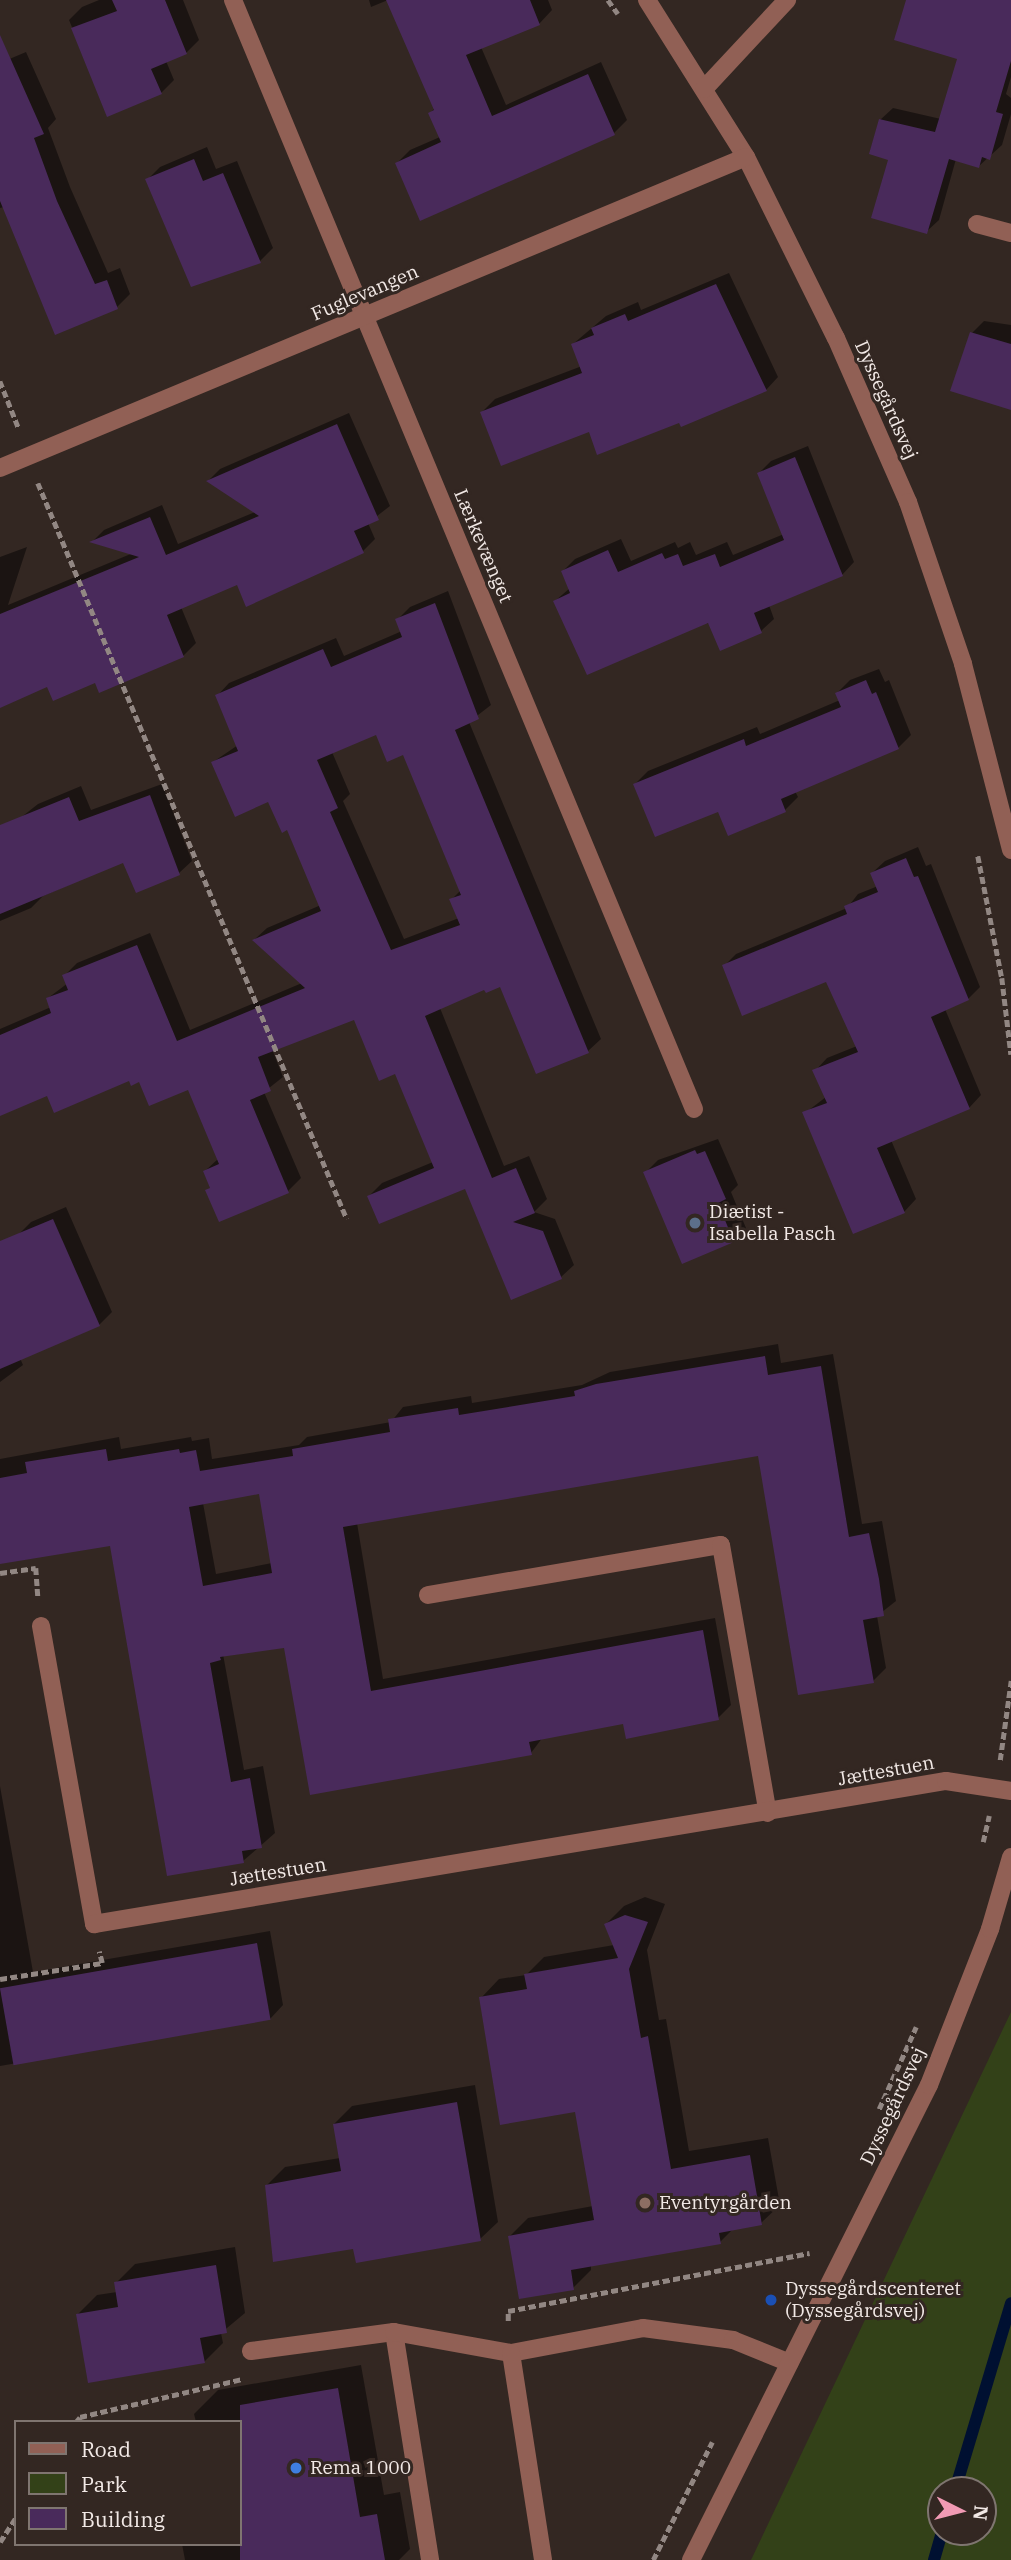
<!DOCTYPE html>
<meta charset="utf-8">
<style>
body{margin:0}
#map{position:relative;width:1011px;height:2560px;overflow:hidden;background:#332722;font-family:"IBM Plex Serif",serif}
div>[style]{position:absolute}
.green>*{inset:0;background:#334118}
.shadow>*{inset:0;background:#0007}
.stream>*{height:12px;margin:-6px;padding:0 6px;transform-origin:6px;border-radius:6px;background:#001031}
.building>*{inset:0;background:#492a5b;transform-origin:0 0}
.path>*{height:4.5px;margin-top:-2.25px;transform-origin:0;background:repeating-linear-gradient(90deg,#928783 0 7px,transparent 0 10.5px)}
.minor>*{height:18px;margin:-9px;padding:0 9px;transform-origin:9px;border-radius:9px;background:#916055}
.dots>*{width:19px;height:19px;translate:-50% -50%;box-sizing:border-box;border:4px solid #332722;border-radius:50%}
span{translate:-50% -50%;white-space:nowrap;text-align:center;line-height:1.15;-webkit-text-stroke:6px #332722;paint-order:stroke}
.street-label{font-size:19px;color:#f2e9e6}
.poi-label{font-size:19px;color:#f2e9e6}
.left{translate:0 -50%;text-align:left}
.legend{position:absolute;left:14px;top:2420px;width:228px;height:126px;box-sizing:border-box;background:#332722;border:2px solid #7f7570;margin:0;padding:9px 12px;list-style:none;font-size:21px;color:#f2e9e6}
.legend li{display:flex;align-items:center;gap:14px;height:35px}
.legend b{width:35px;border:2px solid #7f7570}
.north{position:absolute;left:927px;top:2476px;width:70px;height:70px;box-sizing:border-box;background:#332722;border:2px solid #7f7570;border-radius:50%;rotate:96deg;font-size:19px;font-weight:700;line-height:28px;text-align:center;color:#f2e9e6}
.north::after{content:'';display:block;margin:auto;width:24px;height:32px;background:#f19ab4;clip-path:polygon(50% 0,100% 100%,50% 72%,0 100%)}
</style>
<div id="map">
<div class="green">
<div style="clip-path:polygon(evenodd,1011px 2012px,1011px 2560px,751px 2560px,1011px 2012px,941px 2490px,983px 2490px,983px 2532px,941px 2532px,941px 2490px)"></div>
</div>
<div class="shadow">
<div style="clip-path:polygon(99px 0,183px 0,199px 40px,186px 53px,166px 61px,174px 80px,161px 93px,108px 115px,69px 20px,82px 7px)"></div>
<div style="clip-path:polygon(369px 0,548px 0,552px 10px,539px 24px,481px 47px,506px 105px,601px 62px,627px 120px,614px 133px,397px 163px,410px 150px,440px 137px,430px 113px,435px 108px,388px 0,371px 7px)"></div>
<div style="clip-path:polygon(908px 0,1011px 0,1011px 77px,1006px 94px,1011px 98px,1011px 114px,1002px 145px,979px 166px,956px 159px,939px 220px,926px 232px,890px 159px,880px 120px,893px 108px,941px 119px,960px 58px)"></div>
<div style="clip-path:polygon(26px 52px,56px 119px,48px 128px,70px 187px,108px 273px,120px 268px,130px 294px,117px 307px,56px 333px,4px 207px,0 208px,0 63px)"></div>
<div style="clip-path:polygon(207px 147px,216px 169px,237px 161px,273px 248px,260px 261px,147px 180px,160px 167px)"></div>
<div style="clip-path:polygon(729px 273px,778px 377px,766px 390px,680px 421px,590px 430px,482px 412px,495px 399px,582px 366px,573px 344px,606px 316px,638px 302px,641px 310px)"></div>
<div style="clip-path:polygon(984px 321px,1011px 325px,1011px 408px,972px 333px)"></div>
<div style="clip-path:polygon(349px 413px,390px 506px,368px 523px,375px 539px,363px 551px,238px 583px,181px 607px,196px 643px,183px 656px,100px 690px,96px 681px,48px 685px,0 706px,0 557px,27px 547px,8px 605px,133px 553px,93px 541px,104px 530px,162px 505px,178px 544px,255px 512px,208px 481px,220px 469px)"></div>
<div style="clip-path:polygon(808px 446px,854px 562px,842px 575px,769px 605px,774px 619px,761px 631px,555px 601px,570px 588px,563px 571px,575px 559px,621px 539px,631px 561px,675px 542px,678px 548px,690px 542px,696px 555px,727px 542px,733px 555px,784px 534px,759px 473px,771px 461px)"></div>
<div style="clip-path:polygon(evenodd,448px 591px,491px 705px,469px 722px,601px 1039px,588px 1051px,501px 985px,485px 987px,440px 1008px,504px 1166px,529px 1156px,547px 1199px,534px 1212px,555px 1219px,574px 1265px,561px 1277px,466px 1186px,369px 1196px,382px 1183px,433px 1162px,396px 1072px,355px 1018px,272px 1049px,283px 1077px,264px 1092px,301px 1178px,288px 1191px,220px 1220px,205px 1171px,219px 1158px,189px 1088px,130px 1079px,48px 1093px,0 1114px,0 1029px,51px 1007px,48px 998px,68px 983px,64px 976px,77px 963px,150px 933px,190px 1030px,302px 983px,254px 940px,267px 928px,321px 905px,288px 828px,269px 800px,213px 762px,238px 745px,217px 696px,229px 683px,336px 638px,344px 656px,402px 631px,397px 620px,410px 607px,448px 591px,377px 733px,404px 753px,461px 890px,451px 900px,459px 918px,404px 939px,343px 801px,350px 794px,332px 752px,377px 733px)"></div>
<div style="clip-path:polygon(879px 669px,885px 682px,889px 680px,911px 735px,898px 748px,795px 791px,798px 797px,785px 810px,719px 810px,635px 784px,648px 771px,757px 727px,760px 734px,840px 700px,837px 693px,850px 680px)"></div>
<div style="clip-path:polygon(162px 784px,192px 861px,179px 873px,137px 891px,124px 861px,43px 896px,31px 908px,0 921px,0 834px,38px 804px,81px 786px,91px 810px)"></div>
<div style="clip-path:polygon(918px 847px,926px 866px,931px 864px,980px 987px,968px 999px,945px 1009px,981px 1095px,969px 1108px,891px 1140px,916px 1199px,904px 1212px,805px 1113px,826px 1097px,815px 1071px,827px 1058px,857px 1046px,827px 979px,724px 966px,736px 954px,847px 908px,858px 894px,878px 886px,872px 873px,885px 861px)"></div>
<div style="clip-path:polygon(718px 1139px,738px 1185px,731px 1192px,746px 1228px,733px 1241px,645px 1173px,658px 1160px)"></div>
<div style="clip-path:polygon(66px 1207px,112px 1312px,99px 1325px,20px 1358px,23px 1365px,0 1382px,0 1304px,18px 1235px,31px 1222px)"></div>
<div style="clip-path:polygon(evenodd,778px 1344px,781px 1363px,833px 1354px,862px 1524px,882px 1521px,896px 1601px,877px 1616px,886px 1668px,873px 1681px,759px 1454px,357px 1523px,383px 1679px,715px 1618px,731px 1705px,718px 1718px,624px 1722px,543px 1737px,531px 1753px,311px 1793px,286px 1646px,223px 1654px,244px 1770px,263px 1766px,275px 1833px,243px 1861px,111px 1544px,0 1563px,0 1459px,119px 1437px,121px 1449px,191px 1437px,192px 1441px,209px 1438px,212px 1459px,299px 1445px,307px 1437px,391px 1422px,403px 1407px,471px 1396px,472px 1403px,582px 1385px,610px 1372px,778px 1344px,260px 1492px,272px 1563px,216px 1574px,203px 1503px,260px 1492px)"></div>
<div style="clip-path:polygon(0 1786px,33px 1972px,270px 1931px,283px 2005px,270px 2019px,0 2066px)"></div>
<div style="clip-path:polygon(645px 1897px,665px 1904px,647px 1950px,659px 2020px,666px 2019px,689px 2151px,768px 2138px,780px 2205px,761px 2223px,734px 2228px,720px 2242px,591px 2265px,591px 2270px,573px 2288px,510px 2236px,528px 2218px,593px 2206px,576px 2110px,481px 1998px,499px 1979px,526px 1975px,544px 1957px,614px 1945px,606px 1924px,624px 1906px)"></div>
<div style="clip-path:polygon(475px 2085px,498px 2222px,480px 2239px,355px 2247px,267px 2185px,285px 2167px,340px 2158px,334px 2124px,352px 2106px)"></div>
<div style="clip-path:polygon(235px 2247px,245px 2313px,221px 2333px,223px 2343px,204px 2362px,78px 2314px,97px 2295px,117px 2292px,116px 2283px,135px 2264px)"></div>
<div style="clip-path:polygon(361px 2365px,384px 2495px,400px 2492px,410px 2549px,399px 2560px,185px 2560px,182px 2544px,240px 2544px,240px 2422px,196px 2422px,194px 2414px,218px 2390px)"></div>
</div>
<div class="stream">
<div style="left:955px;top:2490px;width:195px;rotate:-73.3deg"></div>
<div style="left:934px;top:2560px;width:29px;rotate:-74deg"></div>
</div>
<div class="building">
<div style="clip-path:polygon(112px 0,165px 0,187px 54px,151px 69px,162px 94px,107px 117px,71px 28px,117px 11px)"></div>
<div style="clip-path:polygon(386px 0,530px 0,540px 25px,466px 55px,492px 116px,588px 74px,615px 135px,420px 221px,395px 163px,441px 142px,428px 113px,434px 110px)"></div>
<div style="clip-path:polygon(906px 0,1011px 0,1011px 61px,996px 112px,1003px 114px,990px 160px,982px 157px,979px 168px,949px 159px,927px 234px,871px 218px,888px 160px,869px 154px,879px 119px,935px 132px,957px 59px,894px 40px)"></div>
<div style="clip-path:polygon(0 35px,44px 134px,34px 138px,57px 201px,95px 284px,107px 280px,118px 309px,55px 335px,0 201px)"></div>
<div style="clip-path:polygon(194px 159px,203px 181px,223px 173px,261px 263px,191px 287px,145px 179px)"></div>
<div style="clip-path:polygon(716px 284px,767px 391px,681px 427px,679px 423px,597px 455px,589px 432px,501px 466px,480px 412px,582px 373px,571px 344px,594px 335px,591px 328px,625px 314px,628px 321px)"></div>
<div style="clip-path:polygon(970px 332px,1011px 344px,1011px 410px,950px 391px)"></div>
<div style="clip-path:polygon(337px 424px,379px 520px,354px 531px,364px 553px,246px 607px,237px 585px,167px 615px,184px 657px,99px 693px,95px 683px,53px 701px,47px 687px,0 708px,0 614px,139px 557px,89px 542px,150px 517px,166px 555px,259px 516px,206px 481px)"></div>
<div style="clip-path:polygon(795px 457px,843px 576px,754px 613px,762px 633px,720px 651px,708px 623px,587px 675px,553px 601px,570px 593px,561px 571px,608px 550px,618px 572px,662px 553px,665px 559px,678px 554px,683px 566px,715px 554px,720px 567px,784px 540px,757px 473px)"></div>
<div style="clip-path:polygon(evenodd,435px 603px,479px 719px,455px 730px,589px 1053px,536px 1074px,500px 987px,486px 993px,484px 990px,425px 1016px,492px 1178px,516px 1168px,535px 1213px,513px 1222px,543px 1231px,562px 1279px,511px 1300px,465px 1189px,379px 1224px,367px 1196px,434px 1168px,395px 1074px,379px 1081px,354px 1020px,258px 1057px,271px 1091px,250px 1100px,289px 1193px,219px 1222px,205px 1190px,210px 1188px,203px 1171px,219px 1164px,188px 1090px,149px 1106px,139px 1082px,131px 1086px,129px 1081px,54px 1113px,47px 1096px,0 1116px,0 1035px,51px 1013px,46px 998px,68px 990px,62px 975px,137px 945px,177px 1041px,305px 988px,252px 940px,321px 911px,287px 830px,282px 833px,268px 802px,235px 817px,211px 762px,238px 751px,215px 695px,323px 649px,331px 667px,402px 637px,395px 619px,435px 603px,376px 735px,387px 762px,403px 755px,461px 895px,449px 899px,460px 925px,391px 950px,330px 812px,338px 808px,317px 760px,376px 735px)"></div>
<div style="clip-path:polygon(866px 680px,872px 694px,876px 692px,899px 749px,781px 799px,786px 812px,728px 836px,718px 812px,655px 837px,633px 784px,744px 739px,746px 746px,841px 707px,835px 693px)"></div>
<div style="clip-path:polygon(150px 795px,180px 875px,136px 893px,123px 863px,0 914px,0 825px,69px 797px,79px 821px)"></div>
<div style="clip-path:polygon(906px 858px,914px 877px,918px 876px,969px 1000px,931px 1017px,970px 1109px,877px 1148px,905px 1213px,853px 1234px,802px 1112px,827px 1103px,812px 1070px,858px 1052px,826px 982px,742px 1016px,722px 965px,847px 914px,844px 906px,878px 892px,870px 873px)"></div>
<div style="clip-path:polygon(695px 1150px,697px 1154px,705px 1151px,726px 1199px,718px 1203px,734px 1242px,682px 1264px,643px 1172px)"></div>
<div style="clip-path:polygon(53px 1219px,100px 1326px,0 1369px,0 1241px)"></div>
<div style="clip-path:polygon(evenodd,765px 1356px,768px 1375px,821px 1366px,849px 1537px,869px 1533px,879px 1579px,884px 1616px,863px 1620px,874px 1683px,798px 1695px,758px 1456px,343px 1527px,371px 1691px,703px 1630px,719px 1720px,626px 1739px,623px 1724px,529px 1742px,532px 1755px,310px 1795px,284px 1648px,220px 1657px,221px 1660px,210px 1663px,231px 1782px,250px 1778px,262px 1848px,242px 1851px,244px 1863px,167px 1876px,110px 1546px,0 1564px,0 1478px,27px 1473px,25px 1462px,106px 1449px,108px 1461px,179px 1449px,180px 1453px,196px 1450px,200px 1471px,293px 1456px,292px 1449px,390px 1432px,388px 1419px,458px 1408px,459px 1415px,575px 1396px,574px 1391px,596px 1384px,765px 1356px,259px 1494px,272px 1573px,203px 1586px,189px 1507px,259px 1494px)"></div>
<div style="clip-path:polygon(625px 1915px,648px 1922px,629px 1969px,641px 2038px,648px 2036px,671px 2169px,750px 2155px,762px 2225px,719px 2233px,721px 2244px,571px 2270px,574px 2290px,519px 2299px,508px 2236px,594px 2220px,575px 2112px,500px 2125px,479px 1997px,527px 1989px,524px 1974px,618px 1958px,604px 1924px)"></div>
<div style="left:257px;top:1943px;width:78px;height:261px;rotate:80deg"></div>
<div style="clip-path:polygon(457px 2102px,481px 2241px,356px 2263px,353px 2249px,273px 2262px,265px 2185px,341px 2171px,333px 2124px)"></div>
<div style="clip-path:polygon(216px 2265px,227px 2333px,200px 2338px,205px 2363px,88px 2383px,76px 2314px,118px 2307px,114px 2282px)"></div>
<div style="clip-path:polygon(338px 2388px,360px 2517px,377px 2514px,385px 2560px,240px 2560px,240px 2405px)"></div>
</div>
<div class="path">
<div style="left:608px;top:0;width:17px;rotate:54deg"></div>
<div style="left:0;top:381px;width:52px;rotate:68.4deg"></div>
<div style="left:38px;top:483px;width:798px;rotate:67.23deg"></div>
<div style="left:978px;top:856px;width:124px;rotate:78.9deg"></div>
<div style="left:1002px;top:978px;width:77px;rotate:83.2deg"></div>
<div style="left:0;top:1573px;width:36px;rotate:-8deg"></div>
<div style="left:36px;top:1568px;width:29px;rotate:86deg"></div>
<div style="left:1000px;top:1760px;width:80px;rotate:-82.1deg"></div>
<div style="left:983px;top:1842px;width:27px;rotate:-77deg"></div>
<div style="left:0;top:1979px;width:103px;rotate:-8.9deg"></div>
<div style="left:102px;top:1963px;width:12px;rotate:-104deg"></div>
<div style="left:879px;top:2109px;width:90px;rotate:-65.7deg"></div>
<div style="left:508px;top:2321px;width:10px;rotate:-90deg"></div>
<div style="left:508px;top:2311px;width:307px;rotate:-10.9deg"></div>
<div style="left:76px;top:2422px;width:6px;rotate:-51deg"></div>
<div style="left:80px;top:2417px;width:166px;rotate:-13.2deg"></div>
<div style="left:0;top:2542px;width:30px;rotate:-57deg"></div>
<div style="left:653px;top:2560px;width:132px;rotate:-63.4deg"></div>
</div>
<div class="minor">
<div style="left:233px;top:0;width:1201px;rotate:67.43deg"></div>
<div style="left:647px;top:0;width:186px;rotate:57.8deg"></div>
<div style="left:746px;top:157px;width:202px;rotate:63.6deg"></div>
<div style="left:836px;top:338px;width:179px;rotate:66.3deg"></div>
<div style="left:908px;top:502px;width:171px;rotate:71.2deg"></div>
<div style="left:963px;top:664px;width:192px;rotate:75.5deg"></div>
<div style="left:704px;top:89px;width:122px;rotate:-47deg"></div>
<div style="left:977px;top:224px;width:35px;rotate:15deg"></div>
<div style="left:0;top:468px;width:808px;rotate:-22.63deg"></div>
<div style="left:428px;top:1595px;width:297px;rotate:-9.7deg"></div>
<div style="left:721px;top:1545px;width:272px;rotate:80.1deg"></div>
<div style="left:41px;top:1626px;width:303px;rotate:79.9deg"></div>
<div style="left:94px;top:1924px;width:864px;rotate:-9.53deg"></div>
<div style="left:946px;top:1781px;width:66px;rotate:8.7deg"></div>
<div style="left:394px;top:2332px;width:231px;rotate:81deg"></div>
<div style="left:251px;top:2351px;width:144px;rotate:-7.6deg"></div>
<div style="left:394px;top:2332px;width:119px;rotate:10.2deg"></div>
<div style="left:511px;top:2353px;width:134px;rotate:-10.7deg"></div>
<div style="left:643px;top:2328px;width:91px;rotate:7.6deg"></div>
<div style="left:733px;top:2340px;width:61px;rotate:22deg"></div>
<div style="left:511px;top:2353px;width:209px;rotate:81.2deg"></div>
<div style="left:691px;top:2560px;width:531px;rotate:-63.39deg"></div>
<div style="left:929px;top:2085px;width:168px;rotate:-68.6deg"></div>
<div style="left:990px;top:1929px;width:75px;rotate:-73.7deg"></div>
</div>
<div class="dots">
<div style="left:695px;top:1223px;background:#5c6f8a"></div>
<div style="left:645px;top:2203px;background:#8d6e63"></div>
<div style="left:771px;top:2300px;background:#1a4fb4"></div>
<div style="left:296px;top:2468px;background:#3f7fe0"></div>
</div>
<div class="street-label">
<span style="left:365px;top:293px;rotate:-23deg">Fuglevangen</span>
<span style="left:886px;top:400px;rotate:66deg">Dyssegårdsvej</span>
<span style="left:483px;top:546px;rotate:67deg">Lærkevænget</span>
<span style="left:886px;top:1771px;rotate:-10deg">Jættestuen</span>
<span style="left:278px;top:1872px;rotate:-9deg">Jættestuen</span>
<span style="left:893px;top:2106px;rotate:-65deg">Dyssegårdsvej</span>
</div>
<div class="poi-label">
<span class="left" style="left:709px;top:1223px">Diætist -<br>Isabella Pasch</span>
<span class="left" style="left:659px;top:2203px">Eventyrgården</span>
<span class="left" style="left:785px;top:2300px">Dyssegårdscenteret<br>(Dyssegårdsvej)</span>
<span class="left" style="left:310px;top:2468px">Rema 1000</span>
</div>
<ul class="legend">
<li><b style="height:9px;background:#916055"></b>Road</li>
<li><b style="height:19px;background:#334118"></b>Park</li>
<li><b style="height:19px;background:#492a5b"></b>Building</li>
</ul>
<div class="north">N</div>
</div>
